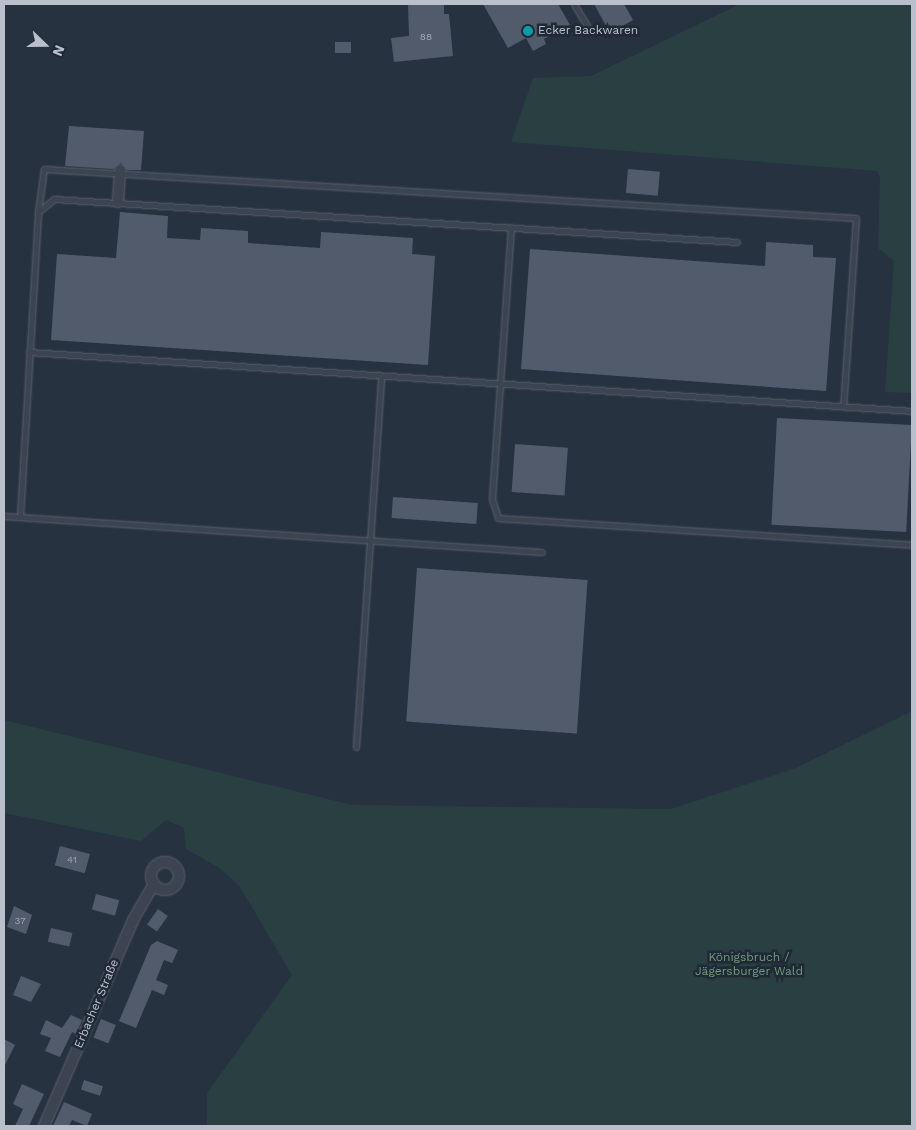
<!DOCTYPE html>
<meta charset="utf-8">
<style>
body{margin:0}
#map{position:relative;width:916px;height:1130px;overflow:hidden;background:#273241;font-family:"Work Sans",sans-serif}
div>[style]{position:absolute}
.green>*{inset:0;background:#293f42}
.building>*{inset:0;background:#515b6c;transform-origin:0 0}
.roads{filter:drop-shadow(0 0 1px #5a626e) drop-shadow(0 0 1px #5a626e)}
.lane>*{height:5px;margin:-2.5px;padding:0 2.5px;transform-origin:2.5px;border-radius:2.5px;background:#3c4451}
.street>*{height:10px;margin:-5px;padding:0 5px;transform-origin:5px;border-radius:5px;background:#3c4451}
.street>.ring{margin:-5px;padding:0;box-sizing:content-box;background:none;border:10px solid #3c4451;border-radius:50%}
.dots>*{width:14px;height:14px;translate:-50% -50%;box-sizing:border-box;border:2px solid #202936;border-radius:50%}
span{translate:-50% -50%;white-space:nowrap;text-align:center;line-height:1.15;-webkit-text-stroke:5px #202936;paint-order:stroke}
.number-label{font-size:10px;color:#9fa7b3}
.number-label span{-webkit-text-stroke-width:0}
.poi-label{font-size:12px;color:#b9c0cb}
.left{translate:0 -50%;text-align:left}
.park-label{font-size:12px;color:#719b7a}
.street-label{font-size:12px;color:#b9c0cb}
.frame{position:absolute;inset:0;border:5px solid #b9c0cb;pointer-events:none}
.north{position:absolute;left:20px;top:20px;width:50px;height:50px;-webkit-text-stroke:4px #202936;paint-order:stroke;rotate:112deg;font-size:14px;font-weight:700;line-height:20px;text-align:center;color:#b9c0cb}
.north::after{content:'';display:block;margin:auto;width:18px;height:22px;background:#b9c0cb;clip-path:polygon(50% 0,100% 100%,50% 72%,0 100%)}
</style>
<div id="map">
<div class="green">
<div style="clip-path:polygon(740px 4px,912px 4px,912px 393px,885px 392px,894px 261px,878px 248px,880px 178px,877px 171px,511px 142px,533px 78px,591px 76px)"></div>
<div style="clip-path:polygon(912px 711px,912px 1126px,207px 1126px,207px 1093px,292px 975px,240px 887px,221px 869px,186px 849px,184px 828px,166px 820px,141px 841px,4px 813px,4px 720px,352px 805px,671px 809px,796px 768px)"></div>
</div>
<div class="building">
<div style="clip-path:polygon(408px 4px,444px 4px,444px 14px,449px 14px,453px 56px,394px 62px,391px 38px,409px 36px)"></div>
<div style="clip-path:polygon(483px 4px,558px 4px,570px 25px,544px 39px,546px 44px,533px 51px,526px 38px,508px 48px)"></div>
<div style="clip-path:polygon(594px 4px,624px 4px,633px 20px,610px 33px)"></div>
<div style="left:335px;top:42px;width:16px;height:11px"></div>
<div style="clip-path:polygon(69px 126px,144px 131px,141px 170px,127px 170px,121px 163px,113px 169px,65px 166px)"></div>
<div style="left:628px;top:169px;width:32px;height:24px;rotate:5deg"></div>
<div style="clip-path:polygon(120px 212px,168px 216px,167px 238px,200px 240px,201px 228px,248px 231px,248px 243px,320px 248px,321px 232px,413px 238px,412px 254px,435px 256px,428px 365px,51px 340px,57px 254px,116px 258px)"></div>
<div style="clip-path:polygon(766px 242px,813px 245px,813px 257px,836px 258px,826px 391px,521px 369px,530px 249px,765px 266px)"></div>
<div style="left:777px;top:418px;width:135px;height:107px;rotate:3deg"></div>
<div style="left:515px;top:444px;width:53px;height:48px;rotate:4deg"></div>
<div style="left:393px;top:497px;width:85px;height:21px;rotate:4deg"></div>
<div style="left:417px;top:568px;width:171px;height:154px;rotate:4deg"></div>
<div style="left:60px;top:846px;width:31px;height:20px;rotate:15deg"></div>
<div style="left:96px;top:894px;width:24px;height:16px;rotate:15deg"></div>
<div style="clip-path:polygon(14px 906px,32px 915px,26px 934px,7px 927px)"></div>
<div style="left:158px;top:909px;width:12px;height:19px;rotate:35deg"></div>
<div style="left:51px;top:928px;width:22px;height:14px;rotate:13deg"></div>
<div style="clip-path:polygon(157px 941px,178px 950px,172px 963px,164px 960px,156px 980px,168px 985px,164px 995px,152px 990px,136px 1028px,119px 1021px,151px 945px)"></div>
<div style="clip-path:polygon(21px 976px,41px 984px,31px 1002px,13px 995px)"></div>
<div style="clip-path:polygon(71px 1015px,82px 1020px,76px 1034px,72px 1032px,60px 1057px,45px 1051px,51px 1038px,40px 1034px,46px 1020px,62px 1028px)"></div>
<div style="left:101px;top:1019px;width:16px;height:20px;rotate:22deg"></div>
<div style="clip-path:polygon(4px 1039px,15px 1045px,4px 1067px)"></div>
<div style="left:84px;top:1080px;width:20px;height:10px;rotate:18deg"></div>
<div style="clip-path:polygon(22px 1084px,44px 1094px,29px 1126px,15px 1126px,23px 1109px,13px 1104px)"></div>
<div style="clip-path:polygon(64px 1102px,92px 1114px,87px 1126px,72px 1120px,69px 1126px,53px 1126px)"></div>
</div>
<div class="roads">
<div class="lane">
<div style="left:574px;top:4px;width:31px;rotate:59deg"></div>
<div style="left:38px;top:212px;width:43px;rotate:-82.1deg"></div>
<div style="left:44px;top:169px;width:813px;rotate:3.45deg"></div>
<div style="left:856px;top:218px;width:189px;rotate:93.9deg"></div>
<div style="left:511px;top:227px;width:273px;rotate:94deg"></div>
<div style="left:492px;top:499px;width:20px;rotate:72deg"></div>
<div style="left:498px;top:518px;width:415px;rotate:3.7deg"></div>
<div style="left:29px;top:352px;width:885px;rotate:3.82deg"></div>
<div style="left:4px;top:516px;width:539px;rotate:3.83deg"></div>
<div style="left:20px;top:517px;width:306px;rotate:-86.6deg"></div>
<div style="left:38px;top:212px;width:21px;rotate:-39deg"></div>
<div style="left:54px;top:199px;width:684px;rotate:3.6deg"></div>
<div style="left:356px;top:747px;width:370px;rotate:-86.1deg"></div>
</div>
<div class="street">
<div style="left:118px;top:202px;width:32px;rotate:-86deg"></div>
<div class="ring" style="left:151px;top:862px;width:18px;height:18px"></div>
<div style="left:44px;top:1126px;width:224px;rotate:-66.6deg"></div>
<div style="left:133px;top:920px;width:42px;rotate:-59.7deg"></div>
</div>
</div>
<div class="dots">
<div style="left:528px;top:31px;background:#0f9aa8"></div>
</div>
<div class="number-label">
<span style="left:426px;top:37px">88</span>
<span style="left:72px;top:860px">41</span>
<span style="left:20px;top:921px">37</span>
</div>
<div class="poi-label">
<span class="left" style="left:538px;top:31px">Ecker Backwaren</span>
</div>
<div class="park-label">
<span style="left:749px;top:965px">Königsbruch /<br>Jägersburger Wald</span>
</div>
<div class="street-label">
<span style="left:97px;top:1004px;rotate:-67deg">Erbacher Straße</span>
</div>
<div class="frame"></div>
<div class="north">N</div>
</div>
